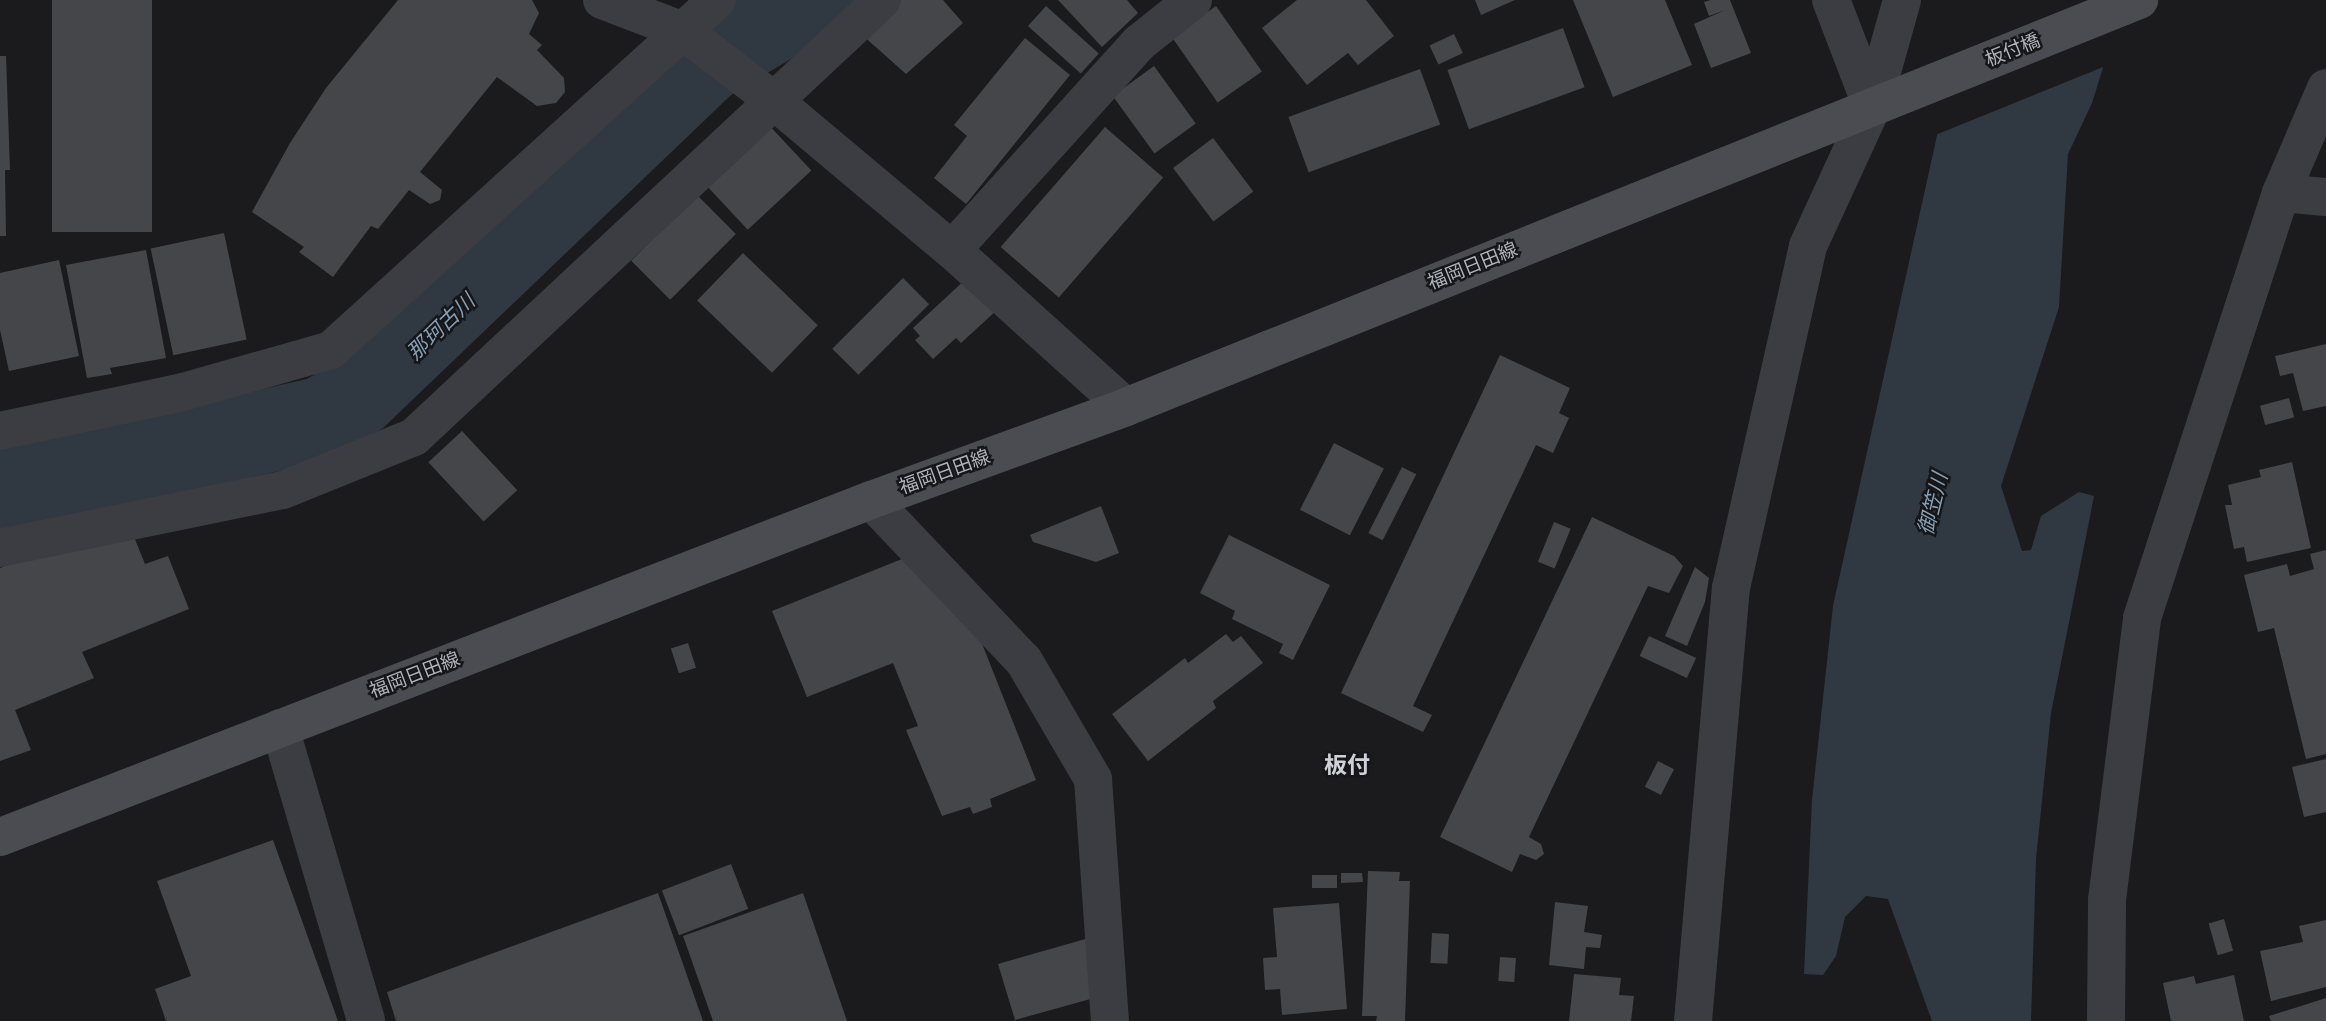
<!DOCTYPE html>
<meta charset="utf-8">
<style>
body{margin:0}
#map{position:relative;width:2326px;height:1021px;overflow:hidden;background:#1b1b1d;font-family:Karla,"Noto Sans JP",sans-serif}
div>[style]{position:absolute}
.water>*{inset:0;background:#303941}
.pier>*{inset:0;background:#1b1b1d}
.building>*{inset:0;background:#45464a;transform-origin:0 0}
.street>*{height:38px;margin:-19px;padding:0 19px;transform-origin:19px;border-radius:19px;background:#3c3d42}
.secondary>*{height:38px;margin:-19px;padding:0 19px;transform-origin:19px;border-radius:19px;background:#4a4c52}
span{translate:-50% -50%;white-space:nowrap;text-align:center;line-height:1.15;-webkit-text-stroke:5px #161618;paint-order:stroke}
.street-label{font-size:19px;color:#aeb2bc}
.water-label{font-size:21px;color:#869fb6;font-style:italic}
.quarter-label{font-size:23px;color:#cfd1d8;font-weight:700}
</style>
<div id="map">
<div class="water">
<div style="clip-path:polygon(736px 0,855px 0,794px 57px,731px 95px,383px 428px,339px 457px,0 536px,0 449px,307px 379px,339px 360px)"></div>
<div style="clip-path:polygon(2124px 0,2092px 103px,2068px 154px,2059px 307px,2001px 486px,2022px 551px,2031px 550px,2041px 516px,2079px 492px,2094px 496px,2051px 713px,2036px 859px,2031px 1021px,1932px 1021px,1888px 899px,1866px 896px,1845px 917px,1836px 956px,1823px 975px,1804px 974px,1812px 800px,1833px 606px,1938px 131px)"></div>
</div>
<div class="pier">
<div style="clip-path:polygon(2127px 0,2108px 65px,1933px 136px,1973px 1px)"></div>
</div>
<div class="building">
<div style="left:52px;top:0;width:100px;height:232px"></div>
<div style="clip-path:polygon(398px 0,532px 0,539px 13px,529px 34px,542px 45px,537px 50px,564px 78px,565px 92px,556px 103px,537px 106px,497px 77px,420px 172px,442px 190px,440px 200px,430px 204px,409px 190px,378px 229px,371px 226px,333px 277px,299px 252px,304px 247px,252px 212px,290px 143px,326px 88px)"></div>
<div style="clip-path:polygon(901px 0,943px 0,963px 23px,906px 74px,860px 33px)"></div>
<div style="clip-path:polygon(1058px 0,1127px 0,1138px 13px,1102px 47px)"></div>
<div style="clip-path:polygon(1297px 0,1366px 0,1394px 36px,1358px 65px,1348px 53px,1307px 85px,1262px 28px)"></div>
<div style="clip-path:polygon(1475px 0,1515px 0,1481px 15px)"></div>
<div style="clip-path:polygon(1573px 0,1665px 0,1692px 65px,1613px 97px)"></div>
<div style="clip-path:polygon(1711px 0,1730px 0,1751px 53px,1711px 68px,1694px 24px,1725px 10px,1709px 16px,1704px 2px)"></div>
<div style="left:1046px;top:6px;width:71px;height:27px;rotate:42deg"></div>
<div style="left:1216px;top:6px;width:80px;height:54px;rotate:55deg"></div>
<div style="left:1563px;top:28px;width:63px;height:123px;rotate:70deg"></div>
<div style="left:1454px;top:34px;width:21px;height:27px;rotate:65deg"></div>
<div style="clip-path:polygon(1025px 38px,1070px 75px,966px 204px,934px 178px,967px 136px,954px 125px)"></div>
<div style="clip-path:polygon(0 56px,6px 56px,10px 170px,5px 170px,6px 236px,0 236px)"></div>
<div style="left:1154px;top:66px;width:71px;height:51px;rotate:54deg"></div>
<div style="left:1420px;top:69px;width:59px;height:140px;rotate:70deg"></div>
<div style="left:767px;top:123px;width:65px;height:87px;rotate:47deg"></div>
<div style="left:1105px;top:127px;width:77px;height:159px;rotate:41deg"></div>
<div style="left:1213px;top:138px;width:67px;height:50px;rotate:53deg"></div>
<div style="left:697px;top:195px;width:55px;height:93px;rotate:45deg"></div>
<div style="left:224px;top:233px;width:109px;height:75px;rotate:78deg"></div>
<div style="clip-path:polygon(146px 250px,166px 358px,110px 368px,112px 374px,87px 378px,66px 265px)"></div>
<div style="left:743px;top:253px;width:104px;height:66px;rotate:44deg"></div>
<div style="clip-path:polygon(59px 260px,79px 356px,9px 371px,0 330px,0 273px)"></div>
<div style="left:903px;top:278px;width:37px;height:100px;rotate:45deg"></div>
<div style="clip-path:polygon(967px 278px,997px 310px,961px 343px,956px 338px,933px 359px,915px 340px,920px 336px,913px 328px)"></div>
<div style="clip-path:polygon(2326px 344px,2326px 406px,2303px 411px,2293px 373px,2280px 376px,2275px 356px)"></div>
<div style="clip-path:polygon(1500px 355px,1570px 388px,1559px 413px,1569px 418px,1553px 453px,1536px 445px,1413px 706px,1432px 715px,1423px 732px,1341px 693px)"></div>
<div style="left:2289px;top:398px;width:20px;height:30px;rotate:75deg"></div>
<div style="left:462px;top:431px;width:81px;height:46px;rotate:47deg"></div>
<div style="left:1334px;top:443px;width:56px;height:75px;rotate:27deg"></div>
<div style="clip-path:polygon(2292px 462px,2311px 548px,2247px 562px,2244px 547px,2234px 549px,2225px 505px,2232px 505px,2228px 485px,2261px 477px,2259px 470px)"></div>
<div style="left:1402px;top:467px;width:16px;height:74px;rotate:27deg"></div>
<div style="clip-path:polygon(1101px 506px,1119px 553px,1096px 562px,1033px 542px,1030px 535px)"></div>
<div style="clip-path:polygon(1592px 517px,1674px 556px,1683px 566px,1669px 593px,1648px 586px,1529px 837px,1541px 844px,1544px 854px,1536px 860px,1520px 854px,1512px 872px,1440px 837px)"></div>
<div style="left:1554px;top:522px;width:18px;height:43px;rotate:22deg"></div>
<div style="clip-path:polygon(132px 532px,145px 564px,168px 556px,189px 609px,82px 652px,94px 678px,15px 710px,31px 750px,0 761px,0 568px,42px 551px)"></div>
<div style="clip-path:polygon(1229px 535px,1330px 585px,1293px 660px,1279px 653px,1283px 644px,1232px 619px,1235px 611px,1200px 593px)"></div>
<div style="clip-path:polygon(2326px 550px,2326px 754px,2306px 759px,2274px 628px,2258px 632px,2244px 575px,2287px 564px,2290px 576px,2314px 569px,2310px 554px)"></div>
<div style="clip-path:polygon(907px 557px,977px 631px,1036px 780px,990px 799px,992px 807px,973px 814px,970px 807px,942px 816px,906px 730px,918px 726px,893px 663px,807px 697px,772px 611px)"></div>
<div style="clip-path:polygon(1695px 567px,1709px 578px,1705px 602px,1687px 646px,1665px 636px)"></div>
<div style="clip-path:polygon(1226px 634px,1233px 642px,1241px 636px,1263px 663px,1213px 701px,1216px 708px,1148px 761px,1112px 714px,1185px 658px,1188px 663px)"></div>
<div style="left:1649px;top:636px;width:52px;height:22px;rotate:25deg"></div>
<div style="left:688px;top:643px;width:26px;height:18px;rotate:72deg"></div>
<div style="clip-path:polygon(2326px 759px,2326px 812px,2304px 817px,2292px 767px)"></div>
<div style="left:1658px;top:761px;width:18px;height:29px;rotate:27deg"></div>
<div style="clip-path:polygon(273px 840px,338px 1021px,166px 1021px,155px 989px,191px 976px,157px 881px)"></div>
<div style="left:731px;top:864px;width:48px;height:74px;rotate:69deg"></div>
<div style="clip-path:polygon(1368px 871px,1400px 872px,1399px 881px,1410px 881px,1405px 1021px,1376px 1021px,1377px 1016px,1362px 1016px)"></div>
<div style="clip-path:polygon(1341px 873px,1362px 873px,1363px 882px,1341px 883px)"></div>
<div style="left:1337px;top:875px;width:13px;height:25px;rotate:90deg"></div>
<div style="clip-path:polygon(658px 893px,703px 1021px,396px 1021px,387px 992px)"></div>
<div style="clip-path:polygon(803px 893px,847px 1021px,713px 1021px,683px 936px)"></div>
<div style="clip-path:polygon(1555px 902px,1588px 906px,1584px 932px,1602px 935px,1600px 948px,1586px 947px,1584px 969px,1549px 965px)"></div>
<div style="clip-path:polygon(1339px 903px,1347px 1009px,1282px 1015px,1280px 989px,1265px 990px,1263px 958px,1277px 957px,1273px 908px)"></div>
<div style="left:2224px;top:919px;width:33px;height:16px;rotate:74deg"></div>
<div style="clip-path:polygon(2326px 920px,2326px 987px,2271px 1001px,2260px 951px,2303px 942px,2299px 926px)"></div>
<div style="left:1432px;top:933px;width:17px;height:30px;rotate:3deg"></div>
<div style="clip-path:polygon(1089px 938px,1094px 998px,1015px 1020px,998px 964px)"></div>
<div style="left:1500px;top:957px;width:16px;height:24px;rotate:4deg"></div>
<div style="clip-path:polygon(1574px 974px,1621px 978px,1619px 995px,1634px 996px,1631px 1021px,1569px 1021px)"></div>
<div style="clip-path:polygon(2234px 975px,2244px 1021px,2171px 1021px,2163px 983px,2194px 976px,2196px 984px)"></div>
<div style="clip-path:polygon(2326px 998px,2326px 1021px,2271px 1021px,2269px 1016px)"></div>
</div>
<div class="street">
<div style="left:602px;top:0;width:87px;rotate:20.9deg"></div>
<div style="left:683px;top:31px;width:113px;rotate:37.5deg"></div>
<div style="left:773px;top:100px;width:234px;rotate:40deg"></div>
<div style="left:952px;top:250px;width:234px;rotate:42.1deg"></div>
<div style="left:1831px;top:0;width:115px;rotate:69deg"></div>
<div style="left:2281px;top:193px;width:45px;rotate:5.1deg"></div>
<div style="left:952px;top:250px;width:279px;rotate:-47.9deg"></div>
<div style="left:1139px;top:43px;width:69px;rotate:-38.5deg"></div>
<div style="left:0;top:431px;width:187px;rotate:-12deg"></div>
<div style="left:183px;top:392px;width:154px;rotate:-15.8deg"></div>
<div style="left:331px;top:350px;width:521px;rotate:-42.2deg"></div>
<div style="left:871px;top:500px;width:222px;rotate:46.5deg"></div>
<div style="left:1024px;top:661px;width:137px;rotate:59.7deg"></div>
<div style="left:1093px;top:779px;width:243px;rotate:86deg"></div>
<div style="left:0;top:548px;width:289px;rotate:-11.6deg"></div>
<div style="left:283px;top:490px;width:141px;rotate:-22deg"></div>
<div style="left:414px;top:437px;width:640px;rotate:-43.04deg"></div>
<div style="left:280px;top:728px;width:305px;rotate:73.6deg"></div>
<div style="left:1693px;top:1021px;width:435px;rotate:-85deg"></div>
<div style="left:1731px;top:588px;width:351px;rotate:-77.3deg"></div>
<div style="left:1808px;top:246px;width:153px;rotate:-65.3deg"></div>
<div style="left:1872px;top:107px;width:111px;rotate:-74.3deg"></div>
<div style="left:2106px;top:1021px;width:121px;rotate:-89.5deg"></div>
<div style="left:2107px;top:900px;width:284px;rotate:-82.9deg"></div>
<div style="left:2142px;top:618px;width:447px;rotate:-71.9deg"></div>
<div style="left:2281px;top:193px;width:114px;rotate:-66.8deg"></div>
</div>
<div class="secondary">
<div style="left:0;top:837px;width:934px;rotate:-21.15deg"></div>
<div style="left:871px;top:500px;width:271px;rotate:-20deg"></div>
<div style="left:1126px;top:407px;width:1092px;rotate:-21.89deg"></div>
</div>
<div class="street-label">
<span style="left:2013px;top:51px;rotate:-22deg">板付橋</span>
<span style="left:1473px;top:267px;rotate:-22deg">福岡日田線</span>
<span style="left:945px;top:473px;rotate:-20deg">福岡日田線</span>
<span style="left:415px;top:676px;rotate:-21deg">福岡日田線</span>
</div>
<div class="water-label">
<span style="left:441px;top:327px;rotate:-44deg">那珂古川</span>
<span style="left:1933px;top:504px;rotate:-76deg">御笠川</span>
</div>
<div class="quarter-label">
<span style="left:1347px;top:766px">板付</span>
</div>
</div>
